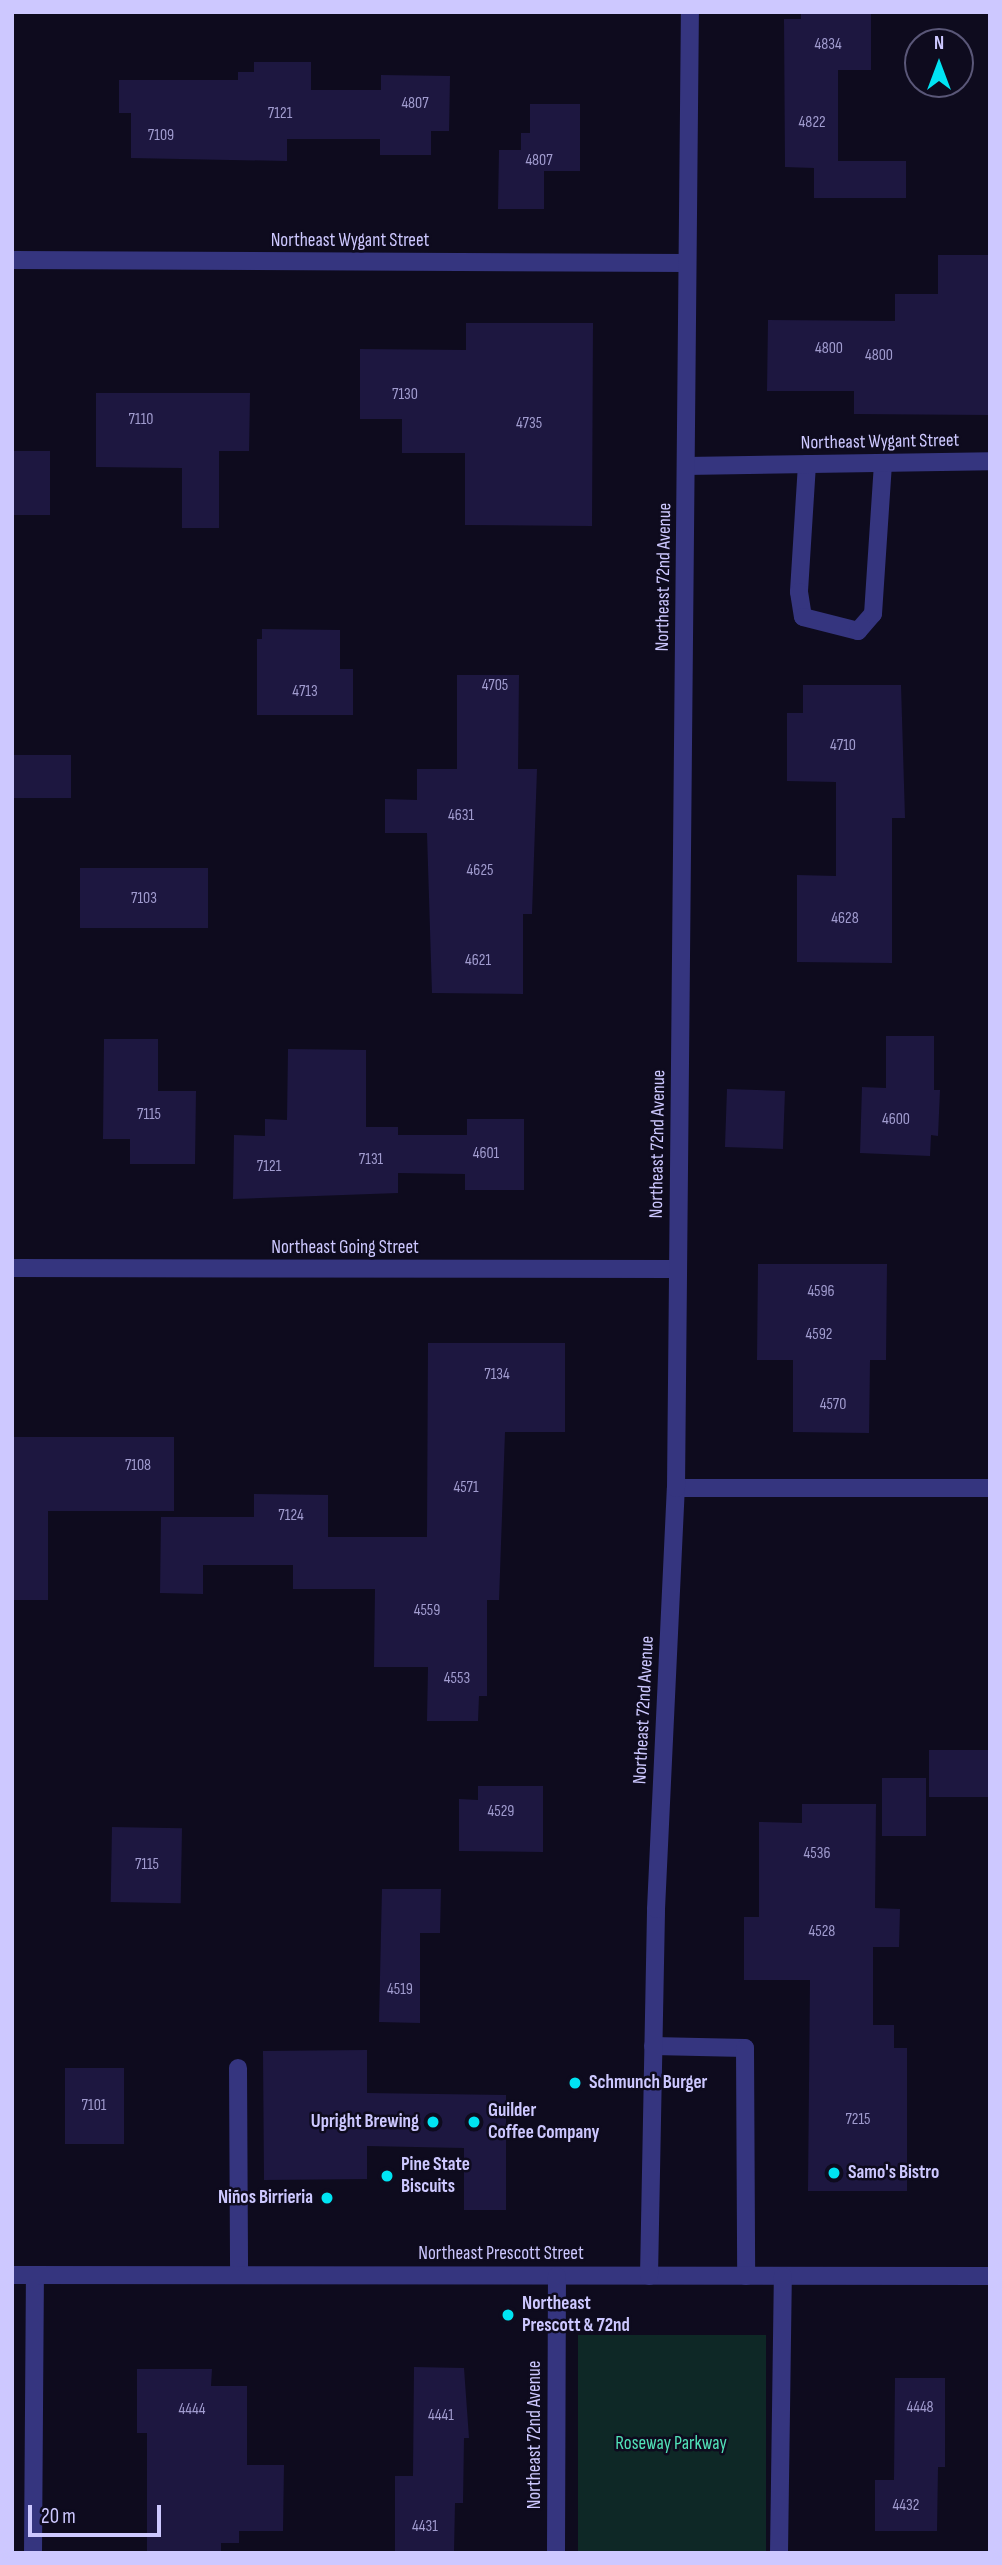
<!DOCTYPE html>
<meta charset="utf-8">
<style>
body{margin:0}
#map{position:relative;width:1002px;height:2565px;overflow:hidden;background:#0e0b1e;font-family:"Sofia Sans Condensed",sans-serif}
div>[style]{position:absolute}
.green>*{inset:0;background:#0e2826;transform-origin:0 0}
.building>*{inset:0;background:#1d1740;transform-origin:0 0}
.service>*{height:18px;margin:-9px;padding:0 9px;transform-origin:9px;border-radius:9px;background:#35357f}
.minor>*{height:18px;margin:-9px;padding:0 9px;transform-origin:9px;border-radius:9px;background:#35357f}
.tertiary>*{height:18px;margin:-9px;padding:0 9px;transform-origin:9px;border-radius:9px;background:#35357f}
.dots>*{width:19px;height:19px;translate:-50% -50%;box-sizing:border-box;border:4px solid #0e0b1e;border-radius:50%}
span{translate:-50% -50%;white-space:nowrap;text-align:center;line-height:1.15;-webkit-text-stroke:5px #0e0b1e;paint-order:stroke}
.number-label{font-size:16px;color:#a19ccf}
.number-label span{-webkit-text-stroke-width:0}
.street-label{font-size:19px;color:#cdc8ff}
.poi-label{font-size:19px;color:#cdc8ff;font-weight:700}
.left{translate:0 -50%;text-align:left}
.right{translate:-100% -50%;text-align:right}
.park-label{font-size:19px;color:#51e2b8}
.frame{position:absolute;inset:0;border:14px solid #cdc8ff;pointer-events:none}
.north{position:absolute;left:904px;top:28px;width:70px;height:70px;box-sizing:border-box;background:#0e0b1e;border:2px solid #5a5778;border-radius:50%;rotate:0deg;font-size:19px;font-weight:700;line-height:28px;text-align:center;color:#cdc8ff}
.north::after{content:'';display:block;margin:auto;width:24px;height:32px;background:#00e4f3;clip-path:polygon(50% 0,100% 100%,50% 72%,0 100%)}
.scale{position:absolute;left:28px;top:2505px;width:133px;height:32px;box-sizing:border-box;border:4px solid #cdc8ff;border-top:0;padding-left:9px;font-size:21px;line-height:24px;white-space:nowrap;color:#cdc8ff;-webkit-text-stroke:5px #0e0b1e;paint-order:stroke}
</style>
<div id="map">
<div class="green">
<div style="left:578px;top:2335px;width:188px;height:218px"></div>
</div>
<div class="building">
<div style="clip-path:polygon(801px 12px,871px 12px,871px 70px,838px 70px,838px 161px,906px 161px,906px 198px,814px 198px,814px 168px,785px 167px,784px 19px,801px 19px)"></div>
<div style="clip-path:polygon(254px 62px,311px 62px,311px 90px,381px 90px,381px 75px,450px 76px,449px 131px,431px 131px,431px 155px,380px 155px,380px 139px,287px 139px,287px 161px,131px 158px,131px 113px,119px 113px,119px 80px,238px 80px,238px 72px,254px 72px)"></div>
<div style="clip-path:polygon(530px 104px,580px 104px,580px 171px,544px 171px,544px 209px,498px 209px,499px 150px,521px 150px,521px 133px,530px 133px)"></div>
<div style="clip-path:polygon(938px 255px,990px 255px,990px 415px,854px 414px,854px 391px,767px 391px,768px 320px,895px 321px,895px 294px,938px 294px)"></div>
<div style="clip-path:polygon(466px 323px,593px 323px,592px 526px,465px 525px,465px 453px,402px 453px,402px 419px,360px 419px,360px 349px,466px 350px)"></div>
<div style="clip-path:polygon(96px 393px,250px 393px,249px 451px,219px 451px,219px 528px,182px 528px,182px 468px,96px 467px)"></div>
<div style="left:12px;top:451px;width:38px;height:64px"></div>
<div style="clip-path:polygon(262px 629px,340px 630px,340px 669px,353px 669px,353px 715px,257px 715px,257px 639px,262px 639px)"></div>
<div style="clip-path:polygon(457px 675px,519px 675px,518px 769px,537px 769px,532px 914px,523px 914px,523px 994px,432px 993px,427px 833px,385px 833px,385px 799px,417px 800px,417px 769px,457px 769px)"></div>
<div style="clip-path:polygon(803px 685px,901px 685px,905px 818px,892px 818px,892px 963px,797px 962px,797px 875px,836px 876px,836px 782px,787px 781px,787px 713px,803px 713px)"></div>
<div style="left:12px;top:755px;width:59px;height:43px"></div>
<div style="left:80px;top:868px;width:128px;height:60px"></div>
<div style="clip-path:polygon(886px 1036px,934px 1036px,934px 1090px,940px 1090px,938px 1136px,931px 1135px,930px 1156px,860px 1153px,862px 1087px,886px 1088px)"></div>
<div style="clip-path:polygon(104px 1039px,158px 1039px,158px 1091px,196px 1091px,195px 1164px,130px 1164px,130px 1139px,103px 1139px)"></div>
<div style="clip-path:polygon(288px 1049px,366px 1050px,366px 1127px,398px 1127px,398px 1135px,467px 1135px,467px 1119px,524px 1119px,524px 1190px,465px 1190px,465px 1174px,398px 1173px,398px 1193px,233px 1199px,234px 1135px,265px 1136px,265px 1119px,287px 1120px)"></div>
<div style="left:727px;top:1089px;width:58px;height:58px;rotate:2deg"></div>
<div style="clip-path:polygon(758px 1264px,887px 1264px,886px 1360px,870px 1360px,869px 1433px,793px 1432px,793px 1360px,757px 1360px)"></div>
<div style="clip-path:polygon(428px 1343px,565px 1343px,565px 1432px,505px 1432px,499px 1600px,487px 1600px,487px 1696px,479px 1696px,478px 1721px,427px 1721px,428px 1667px,374px 1667px,375px 1589px,293px 1589px,293px 1565px,203px 1565px,203px 1594px,160px 1593px,161px 1517px,254px 1517px,254px 1494px,328px 1495px,328px 1537px,427px 1537px)"></div>
<div style="clip-path:polygon(12px 1437px,174px 1437px,174px 1511px,48px 1511px,48px 1600px,12px 1600px)"></div>
<div style="left:929px;top:1750px;width:61px;height:47px"></div>
<div style="left:882px;top:1778px;width:44px;height:58px"></div>
<div style="clip-path:polygon(478px 1786px,543px 1786px,543px 1852px,459px 1851px,459px 1799px,478px 1800px)"></div>
<div style="clip-path:polygon(802px 1804px,876px 1804px,875px 1908px,900px 1909px,899px 1947px,873px 1947px,873px 2025px,894px 2025px,894px 2048px,907px 2048px,907px 2191px,808px 2191px,810px 1980px,744px 1980px,744px 1917px,759px 1917px,759px 1822px,802px 1823px)"></div>
<div style="left:112px;top:1827px;width:70px;height:75px;rotate:1deg"></div>
<div style="clip-path:polygon(382px 1889px,441px 1889px,440px 1933px,420px 1933px,420px 2023px,379px 2022px)"></div>
<div style="clip-path:polygon(367px 2050px,367px 2093px,506px 2095px,506px 2210px,464px 2210px,464px 2148px,367px 2146px,367px 2179px,264px 2180px,263px 2051px)"></div>
<div style="left:65px;top:2068px;width:59px;height:76px"></div>
<div style="clip-path:polygon(414px 2367px,464px 2368px,469px 2438px,464px 2438px,463px 2503px,455px 2503px,454px 2552px,395px 2552px,395px 2476px,413px 2476px)"></div>
<div style="clip-path:polygon(137px 2369px,212px 2369px,211px 2386px,247px 2386px,247px 2465px,284px 2465px,283px 2531px,239px 2531px,239px 2543px,221px 2543px,221px 2553px,147px 2553px,147px 2433px,137px 2433px)"></div>
<div style="clip-path:polygon(895px 2378px,945px 2378px,945px 2467px,938px 2467px,937px 2531px,875px 2531px,875px 2480px,894px 2480px)"></div>
</div>
<div class="service">
<div style="left:807px;top:464px;width:128px;rotate:93.6deg"></div>
<div style="left:799px;top:592px;width:25px;rotate:81deg"></div>
<div style="left:803px;top:617px;width:57px;rotate:14.3deg"></div>
<div style="left:858px;top:631px;width:23px;rotate:-49deg"></div>
<div style="left:873px;top:614px;width:151px;rotate:-86.2deg"></div>
<div style="left:676px;top:1488px;width:314px"></div>
<div style="left:653px;top:2046px;width:92px;rotate:1.2deg"></div>
<div style="left:745px;top:2048px;width:228px;rotate:89.7deg"></div>
<div style="left:238px;top:2068px;width:207px;rotate:89.7deg"></div>
</div>
<div class="minor">
<div style="left:12px;top:260px;width:675px;rotate:0.25deg"></div>
<div style="left:686px;top:466px;width:304px;rotate:-0.9deg"></div>
<div style="left:12px;top:1268px;width:666px;rotate:0.09deg"></div>
<div style="left:33px;top:2553px;width:278px;rotate:-89.6deg"></div>
</div>
<div class="tertiary">
<div style="left:12px;top:2275px;width:978px;rotate:0.06deg"></div>
<div style="left:649px;top:2276px;width:367px;rotate:-88.9deg"></div>
<div style="left:656px;top:1909px;width:421px;rotate:-87.3deg"></div>
<div style="left:676px;top:1488px;width:1476px;rotate:-89.46deg"></div>
<div style="left:556px;top:2553px;width:277px;rotate:-89.8deg"></div>
<div style="left:779px;top:2553px;width:277px;rotate:-89.2deg"></div>
</div>
<div class="dots">
<div style="left:575px;top:2083px;background:#00e4f3"></div>
<div style="left:433px;top:2122px;background:#00e4f3"></div>
<div style="left:474px;top:2122px;background:#00e4f3"></div>
<div style="left:834px;top:2173px;background:#00e4f3"></div>
<div style="left:387px;top:2176px;background:#00e4f3"></div>
<div style="left:327px;top:2198px;background:#00e4f3"></div>
<div style="left:508px;top:2315px;background:#00e4f3"></div>
</div>
<div class="number-label">
<span style="left:828px;top:45px">4834</span>
<span style="left:415px;top:104px">4807</span>
<span style="left:280px;top:114px">7121</span>
<span style="left:812px;top:123px">4822</span>
<span style="left:161px;top:136px">7109</span>
<span style="left:539px;top:161px">4807</span>
<span style="left:829px;top:349px">4800</span>
<span style="left:879px;top:356px">4800</span>
<span style="left:405px;top:395px">7130</span>
<span style="left:141px;top:420px">7110</span>
<span style="left:529px;top:424px">4735</span>
<span style="left:495px;top:686px">4705</span>
<span style="left:305px;top:692px">4713</span>
<span style="left:843px;top:746px">4710</span>
<span style="left:461px;top:816px">4631</span>
<span style="left:480px;top:871px">4625</span>
<span style="left:144px;top:899px">7103</span>
<span style="left:845px;top:919px">4628</span>
<span style="left:478px;top:961px">4621</span>
<span style="left:149px;top:1115px">7115</span>
<span style="left:896px;top:1120px">4600</span>
<span style="left:486px;top:1154px">4601</span>
<span style="left:371px;top:1160px">7131</span>
<span style="left:269px;top:1167px">7121</span>
<span style="left:821px;top:1292px">4596</span>
<span style="left:819px;top:1335px">4592</span>
<span style="left:497px;top:1375px">7134</span>
<span style="left:833px;top:1405px">4570</span>
<span style="left:138px;top:1466px">7108</span>
<span style="left:466px;top:1488px">4571</span>
<span style="left:291px;top:1516px">7124</span>
<span style="left:427px;top:1611px">4559</span>
<span style="left:457px;top:1679px">4553</span>
<span style="left:501px;top:1812px">4529</span>
<span style="left:817px;top:1854px">4536</span>
<span style="left:147px;top:1865px">7115</span>
<span style="left:822px;top:1932px">4528</span>
<span style="left:400px;top:1990px">4519</span>
<span style="left:94px;top:2106px">7101</span>
<span style="left:858px;top:2120px">7215</span>
<span style="left:920px;top:2408px">4448</span>
<span style="left:192px;top:2410px">4444</span>
<span style="left:441px;top:2416px">4441</span>
<span style="left:906px;top:2506px">4432</span>
<span style="left:425px;top:2527px">4431</span>
</div>
<div class="street-label">
<span style="left:350px;top:241px">Northeast Wygant Street</span>
<span style="left:880px;top:442px;rotate:-1deg">Northeast Wygant Street</span>
<span style="left:664px;top:577px;rotate:-89deg">Northeast 72nd Avenue</span>
<span style="left:658px;top:1144px;rotate:-89deg">Northeast 72nd Avenue</span>
<span style="left:345px;top:1248px">Northeast Going Street</span>
<span style="left:644px;top:1710px;rotate:-87deg">Northeast 72nd Avenue</span>
<span style="left:501px;top:2254px">Northeast Prescott Street</span>
<span style="left:535px;top:2435px;rotate:-90deg">Northeast 72nd Avenue</span>
</div>
<div class="poi-label">
<span class="left" style="left:589px;top:2083px">Schmunch Burger</span>
<span class="left" style="left:488px;top:2122px">Guilder<br>Coffee Company</span>
<span class="right" style="left:419px;top:2122px">Upright Brewing</span>
<span class="left" style="left:401px;top:2176px">Pine State<br>Biscuits</span>
<span class="left" style="left:848px;top:2173px">Samo's Bistro</span>
<span class="right" style="left:313px;top:2198px">Niños Birrieria</span>
<span class="left" style="left:522px;top:2315px">Northeast<br>Prescott &amp; 72nd</span>
</div>
<div class="park-label">
<span style="left:671px;top:2444px">Roseway Parkway</span>
</div>
<div class="frame"></div>
<div class="north">N</div>
<div class="scale">20 m</div>
</div>
